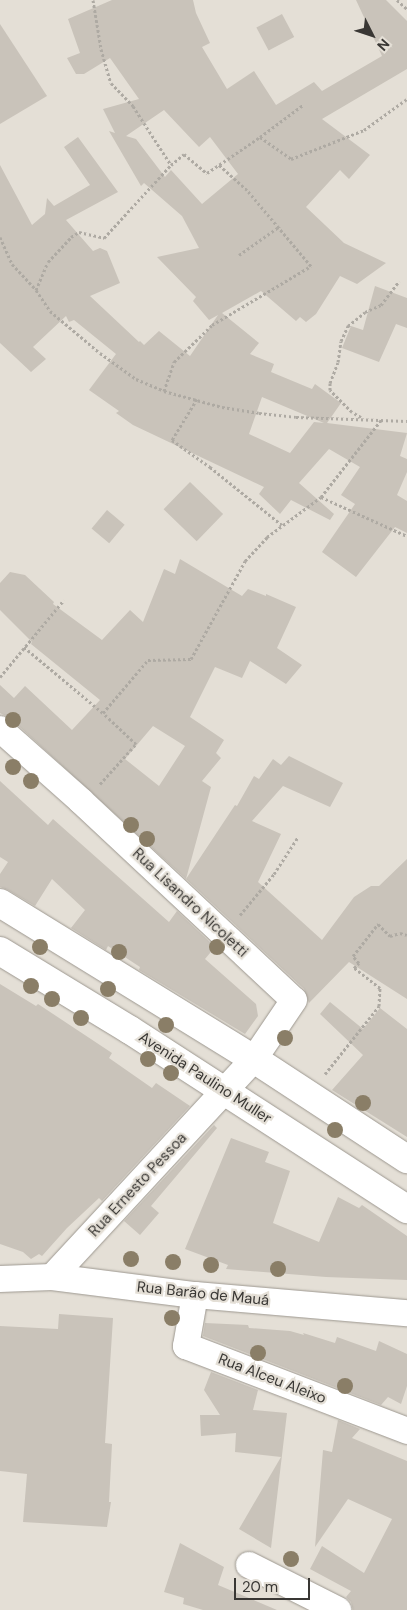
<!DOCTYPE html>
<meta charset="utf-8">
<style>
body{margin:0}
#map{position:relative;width:407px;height:1610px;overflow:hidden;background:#e4dfd6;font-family:"DM Sans",sans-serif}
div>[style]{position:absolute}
.building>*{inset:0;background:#c9c3ba;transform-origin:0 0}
.path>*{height:3px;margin-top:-1.5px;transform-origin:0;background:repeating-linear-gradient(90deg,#aeaaa3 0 2.5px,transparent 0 5px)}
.roads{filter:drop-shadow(0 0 1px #9d9890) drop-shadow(0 0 1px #9d9890)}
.street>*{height:26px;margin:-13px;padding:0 13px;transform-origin:13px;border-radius:13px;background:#fff}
.secondary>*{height:28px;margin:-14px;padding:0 14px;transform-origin:14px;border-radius:14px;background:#fff}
.trees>*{width:16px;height:16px;margin:-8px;border-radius:50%;background:#8a7e67}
span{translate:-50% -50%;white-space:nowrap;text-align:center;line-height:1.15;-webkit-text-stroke:4.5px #e4dfd6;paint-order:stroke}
.street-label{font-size:15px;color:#393734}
.north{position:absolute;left:347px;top:10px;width:50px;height:50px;-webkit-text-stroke:4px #e4dfd6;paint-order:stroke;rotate:131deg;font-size:14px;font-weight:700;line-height:20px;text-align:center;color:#393734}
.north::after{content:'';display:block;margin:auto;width:18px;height:22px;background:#393734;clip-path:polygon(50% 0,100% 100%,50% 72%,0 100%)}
.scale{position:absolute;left:234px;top:1578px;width:76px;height:22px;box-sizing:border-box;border:2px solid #393734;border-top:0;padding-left:6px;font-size:15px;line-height:18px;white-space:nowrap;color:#393734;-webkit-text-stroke:4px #e4dfd6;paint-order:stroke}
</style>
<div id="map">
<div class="building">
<div style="clip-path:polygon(evenodd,112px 0,193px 0,196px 13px,210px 43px,202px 47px,227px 89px,254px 71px,276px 105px,314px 82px,322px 91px,382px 56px,356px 0,386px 0,407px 21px,407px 69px,322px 119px,370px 155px,349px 179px,340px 170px,306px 207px,344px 243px,386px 263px,357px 284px,340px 276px,316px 314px,306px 322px,300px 317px,296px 321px,261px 291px,222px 313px,259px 343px,250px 354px,274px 364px,271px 372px,312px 389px,315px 384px,341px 403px,327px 423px,407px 433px,400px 456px,407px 459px,407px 472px,397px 495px,407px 501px,407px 533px,395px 527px,356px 577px,322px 552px,355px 504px,341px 495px,360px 467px,329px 449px,299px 483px,334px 514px,330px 520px,291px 500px,280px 514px,259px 494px,264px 487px,133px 425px,116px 413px,119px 411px,89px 390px,116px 354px,74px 320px,69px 322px,66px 316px,33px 347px,46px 359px,31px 372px,0 343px,0 165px,32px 225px,45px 214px,47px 198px,54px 206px,90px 185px,64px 147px,78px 137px,118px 192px,66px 220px,93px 251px,100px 248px,107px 251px,120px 283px,90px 296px,139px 342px,140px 341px,144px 345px,159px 331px,190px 356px,218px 315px,209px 320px,193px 301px,196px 297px,157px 257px,199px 248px,182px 216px,144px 183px,141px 186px,109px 131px,115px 133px,103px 109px,139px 99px,110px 58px,84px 74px,76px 74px,67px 58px,80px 53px,68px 19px,112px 0,164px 110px,199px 147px,210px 137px,238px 174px,202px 204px,171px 170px,165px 177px,136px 139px,126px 136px,164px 110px,112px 0,262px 397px,324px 423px,314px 422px,290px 453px,249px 434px,262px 397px)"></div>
<div style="left:282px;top:14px;width:26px;height:29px;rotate:62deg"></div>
<div style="clip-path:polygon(0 24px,47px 96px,0 124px)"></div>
<div style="clip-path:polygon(375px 286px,407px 298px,407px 328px,396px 324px,379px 362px,342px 348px,351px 326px,363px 330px)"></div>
<div style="left:190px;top:482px;width:46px;height:38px;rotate:44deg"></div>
<div style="left:107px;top:510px;width:23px;height:24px;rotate:40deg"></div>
<div style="clip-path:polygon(evenodd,180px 559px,242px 596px,248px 589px,266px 596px,266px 594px,296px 607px,277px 648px,302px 665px,286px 684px,250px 661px,242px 678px,215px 667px,190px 717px,224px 740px,216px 753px,221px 758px,202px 781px,211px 787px,186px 879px,10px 718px,0 713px,0 685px,14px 698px,25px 686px,72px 730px,100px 700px,31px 644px,32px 642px,0 610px,0 583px,10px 572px,25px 575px,54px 602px,53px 604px,102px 640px,130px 610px,143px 622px,164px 569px,175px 574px,180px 559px,153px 726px,185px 746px,159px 786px,125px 759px,153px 726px)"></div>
<div style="clip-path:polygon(289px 756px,343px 783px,330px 807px,283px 786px,252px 821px,281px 834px,258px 882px,322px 940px,354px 897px,371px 886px,379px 886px,407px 859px,407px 999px,349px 962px,309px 1003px,304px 989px,186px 879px,235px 805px,237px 806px,254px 776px,259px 779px,273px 759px,281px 765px)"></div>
<div style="clip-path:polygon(0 781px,48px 825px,53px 819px,169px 922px,177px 911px,215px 947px,205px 959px,256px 1004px,258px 1016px,245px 1034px,139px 970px,140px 967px,108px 946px,106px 950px,71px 928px,85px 910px,52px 879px,35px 906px,8px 890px,0 887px,0 874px,8px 862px,0 857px)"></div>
<div style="clip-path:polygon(0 984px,36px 1006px,38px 1004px,112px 1053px,109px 1058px,152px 1088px,156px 1083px,190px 1106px,102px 1201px,99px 1198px,67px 1228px,42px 1256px,39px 1254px,31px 1259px,23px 1252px,0 1244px)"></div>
<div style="clip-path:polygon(330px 1002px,363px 1029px,380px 1008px,407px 1029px,407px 1137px,332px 1090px,363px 1055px,320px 1014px)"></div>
<div style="clip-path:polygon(214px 1125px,217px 1128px,151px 1206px,159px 1213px,140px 1235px,124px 1221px)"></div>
<div style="clip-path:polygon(231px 1138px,269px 1152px,265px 1162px,290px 1171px,273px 1223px,319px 1242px,338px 1197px,359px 1208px,362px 1205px,407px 1236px,407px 1280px,326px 1277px,226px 1269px,228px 1265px,185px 1249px)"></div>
<div style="clip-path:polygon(59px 1314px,113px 1318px,105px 1443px,112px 1444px,109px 1502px,111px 1502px,107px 1527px,23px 1522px,27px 1474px,0 1471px,0 1326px,58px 1329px)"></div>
<div style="clip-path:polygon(205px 1323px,248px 1325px,249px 1328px,290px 1331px,304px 1335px,303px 1333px,335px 1343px,337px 1337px,376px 1351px,379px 1341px,407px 1354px,407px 1386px,401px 1404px,388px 1397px,381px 1405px,203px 1336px)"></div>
<div style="clip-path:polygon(211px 1372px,258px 1390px,253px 1410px,287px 1413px,271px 1548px,239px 1529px,281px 1457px,235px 1452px,236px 1433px,201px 1436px,200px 1415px,220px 1415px,204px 1390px)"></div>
<div style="clip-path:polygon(338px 1420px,360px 1429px,352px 1438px,407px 1461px,407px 1610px,353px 1610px,351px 1602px,346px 1597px,351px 1591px,310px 1569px,322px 1546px,364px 1573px,392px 1519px,348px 1499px,315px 1547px,323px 1450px,332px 1452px)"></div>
<div style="clip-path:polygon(180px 1543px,224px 1567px,218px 1585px,277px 1610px,203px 1610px,183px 1604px,184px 1598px,164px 1592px)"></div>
</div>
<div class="path">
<div style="left:93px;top:0;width:50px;rotate:80.7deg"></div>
<div style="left:101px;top:49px;width:35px;rotate:74deg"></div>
<div style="left:111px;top:83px;width:32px;rotate:46deg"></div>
<div style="left:133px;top:106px;width:70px;rotate:57.2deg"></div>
<div style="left:171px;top:165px;width:17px;rotate:-40deg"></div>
<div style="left:184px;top:154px;width:30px;rotate:40deg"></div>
<div style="left:207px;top:173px;width:64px;rotate:-34.2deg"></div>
<div style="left:260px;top:137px;width:38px;rotate:35deg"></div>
<div style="left:291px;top:159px;width:79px;rotate:-21.7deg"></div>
<div style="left:364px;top:130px;width:53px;rotate:-35.8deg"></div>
<div style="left:397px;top:0;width:13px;rotate:42deg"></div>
<div style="left:260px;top:137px;width:54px;rotate:-36.7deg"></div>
<div style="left:0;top:237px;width:30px;rotate:66deg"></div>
<div style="left:12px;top:264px;width:35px;rotate:47deg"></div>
<div style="left:36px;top:290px;width:25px;rotate:56deg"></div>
<div style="left:50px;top:311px;width:65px;rotate:40deg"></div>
<div style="left:100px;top:353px;width:44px;rotate:35.8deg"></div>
<div style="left:136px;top:379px;width:30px;rotate:23deg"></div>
<div style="left:164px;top:391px;width:60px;rotate:15.4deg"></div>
<div style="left:222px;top:407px;width:37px;rotate:9deg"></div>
<div style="left:259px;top:413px;width:37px;rotate:6deg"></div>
<div style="left:296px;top:417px;width:111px;rotate:2.1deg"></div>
<div style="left:239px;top:255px;width:50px;rotate:-35.3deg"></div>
<div style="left:36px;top:290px;width:30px;rotate:-67deg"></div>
<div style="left:48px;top:262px;width:34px;rotate:-47deg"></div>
<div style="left:71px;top:237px;width:9px;rotate:-32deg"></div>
<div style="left:79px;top:232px;width:26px;rotate:13deg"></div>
<div style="left:104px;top:238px;width:99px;rotate:-47.5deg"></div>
<div style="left:164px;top:391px;width:31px;rotate:-71deg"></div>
<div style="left:174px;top:362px;width:53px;rotate:-44.2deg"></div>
<div style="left:212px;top:325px;width:115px;rotate:-30.8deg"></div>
<div style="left:311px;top:266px;width:99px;rotate:-130.1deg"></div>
<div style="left:247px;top:190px;width:38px;rotate:-138deg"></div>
<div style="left:197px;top:399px;width:48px;rotate:121.4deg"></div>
<div style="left:172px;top:440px;width:47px;rotate:35.4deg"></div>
<div style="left:210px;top:467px;width:92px;rotate:38.9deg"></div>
<div style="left:361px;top:417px;width:10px;rotate:-151deg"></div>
<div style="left:352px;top:412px;width:31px;rotate:-135deg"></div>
<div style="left:330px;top:390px;width:7px;rotate:-90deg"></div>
<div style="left:330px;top:383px;width:22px;rotate:-69deg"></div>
<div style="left:338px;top:362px;width:21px;rotate:-82deg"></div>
<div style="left:341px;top:341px;width:17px;rotate:-65deg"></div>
<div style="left:348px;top:326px;width:22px;rotate:-39deg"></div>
<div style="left:365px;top:312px;width:17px;rotate:-24deg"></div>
<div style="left:381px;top:305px;width:30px;rotate:-53deg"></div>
<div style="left:321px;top:497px;width:94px;rotate:24.4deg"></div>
<div style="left:24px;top:647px;width:103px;rotate:39.9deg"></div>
<div style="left:103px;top:713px;width:70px;rotate:-49.7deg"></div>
<div style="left:148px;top:660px;width:43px;rotate:-1.3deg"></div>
<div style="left:191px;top:659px;width:112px;rotate:-61.1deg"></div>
<div style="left:245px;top:561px;width:33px;rotate:-47deg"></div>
<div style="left:267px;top:537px;width:67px;rotate:-36.5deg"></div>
<div style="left:321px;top:497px;width:99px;rotate:-52deg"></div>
<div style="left:0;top:677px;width:100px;rotate:-50.3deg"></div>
<div style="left:100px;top:784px;width:54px;rotate:-48deg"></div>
<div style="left:136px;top:744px;width:45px;rotate:-136.8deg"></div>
<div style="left:240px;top:915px;width:53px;rotate:-50.3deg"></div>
<div style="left:274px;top:874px;width:44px;rotate:-57deg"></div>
<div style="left:325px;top:1074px;width:87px;rotate:-51.5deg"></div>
<div style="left:379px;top:1006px;width:18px;rotate:-87deg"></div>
<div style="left:380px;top:988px;width:33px;rotate:-142deg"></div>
<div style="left:354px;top:968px;width:7px;rotate:-45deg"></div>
<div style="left:359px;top:963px;width:9px;rotate:-131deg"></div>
<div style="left:353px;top:956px;width:41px;rotate:-52deg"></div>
<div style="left:378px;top:924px;width:17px;rotate:45deg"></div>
<div style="left:390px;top:936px;width:10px;rotate:-17deg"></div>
<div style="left:400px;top:933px;width:7px;rotate:16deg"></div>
</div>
<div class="roads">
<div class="street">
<div style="left:0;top:729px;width:108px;rotate:41.6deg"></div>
<div style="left:81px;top:801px;width:291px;rotate:43.1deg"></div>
<div style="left:294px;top:1000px;width:71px;rotate:124.1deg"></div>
<div style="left:254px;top:1059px;width:297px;rotate:132.8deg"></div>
<div style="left:0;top:1279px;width:52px;rotate:-2.2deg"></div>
<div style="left:52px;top:1277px;width:144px;rotate:7.2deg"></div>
<div style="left:195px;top:1295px;width:213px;rotate:4.9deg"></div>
<div style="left:195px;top:1295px;width:52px;rotate:100deg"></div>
<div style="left:186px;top:1346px;width:237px;rotate:21deg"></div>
<div style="left:249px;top:1565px;width:100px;rotate:26.8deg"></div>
</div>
<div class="secondary">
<div style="left:0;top:903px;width:298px;rotate:31.6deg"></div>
<div style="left:254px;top:1059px;width:183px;rotate:33.2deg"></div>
<div style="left:0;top:951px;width:152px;rotate:31.3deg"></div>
<div style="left:130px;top:1030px;width:330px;rotate:32.9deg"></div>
</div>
</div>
<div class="trees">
<div style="left:13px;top:720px"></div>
<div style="left:13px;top:767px"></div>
<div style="left:31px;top:781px"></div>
<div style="left:131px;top:825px"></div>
<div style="left:147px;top:839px"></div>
<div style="left:40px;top:947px"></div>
<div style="left:217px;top:947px"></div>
<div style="left:119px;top:952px"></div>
<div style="left:31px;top:986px"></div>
<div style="left:108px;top:989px"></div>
<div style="left:52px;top:999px"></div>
<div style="left:81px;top:1018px"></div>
<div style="left:166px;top:1025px"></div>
<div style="left:285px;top:1038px"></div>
<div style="left:148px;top:1059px"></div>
<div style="left:171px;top:1073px"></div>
<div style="left:363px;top:1103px"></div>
<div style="left:335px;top:1130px"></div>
<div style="left:131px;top:1259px"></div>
<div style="left:173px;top:1262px"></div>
<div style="left:211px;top:1265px"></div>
<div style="left:278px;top:1269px"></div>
<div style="left:172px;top:1318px"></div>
<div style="left:258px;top:1353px"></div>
<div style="left:345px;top:1386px"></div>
<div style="left:291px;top:1559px"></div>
</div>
<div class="street-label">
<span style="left:190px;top:903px;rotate:43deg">Rua Lisandro Nicoletti</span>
<span style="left:205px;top:1078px;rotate:33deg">Avenida Paulino Muller</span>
<span style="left:138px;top:1185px;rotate:-47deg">Rua Ernesto Pessoa</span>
<span style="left:203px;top:1294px;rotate:6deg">Rua Barão de Mauá</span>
<span style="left:272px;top:1379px;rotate:21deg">Rua Alceu Aleixo</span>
</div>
<div class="north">N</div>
<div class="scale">20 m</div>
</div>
